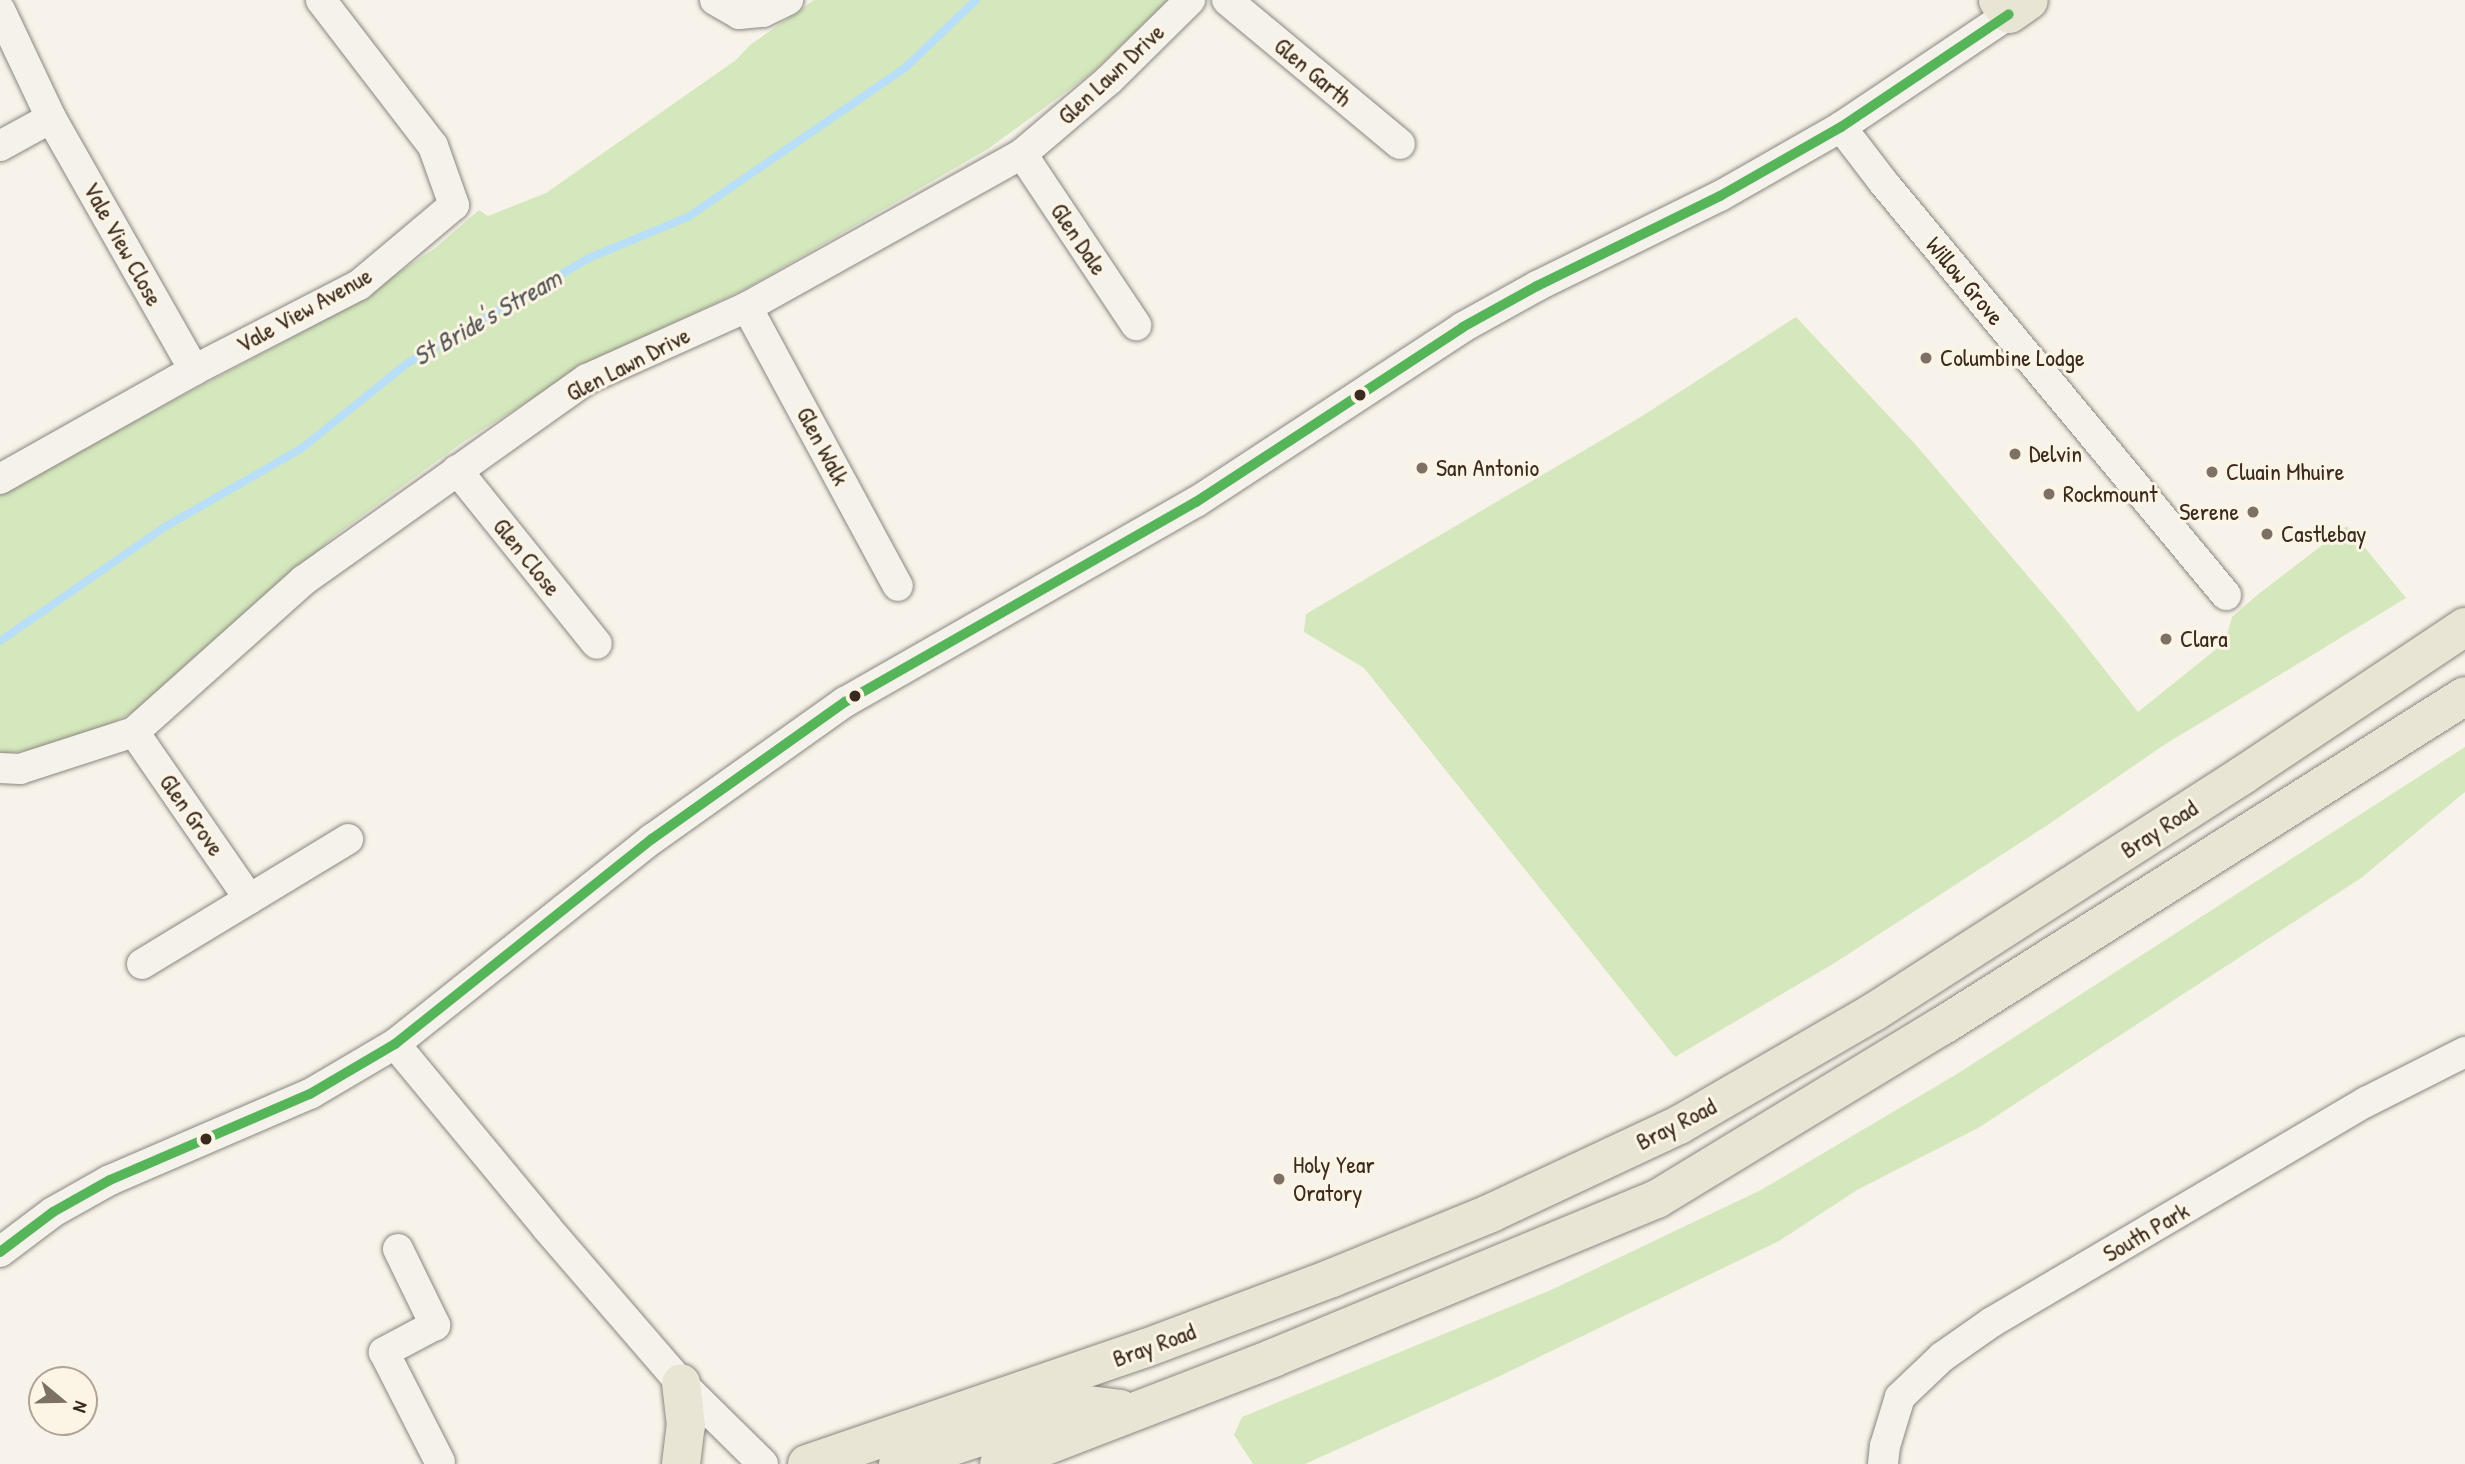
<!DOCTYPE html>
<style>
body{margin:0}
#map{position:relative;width:2465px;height:1464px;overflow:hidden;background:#f7f3ea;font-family:"Patrick Hand",sans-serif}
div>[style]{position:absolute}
.green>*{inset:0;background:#d4e7bd}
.stream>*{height:8px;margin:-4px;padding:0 4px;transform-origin:4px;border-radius:4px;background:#b8dff7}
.roads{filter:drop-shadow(0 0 2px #8b867f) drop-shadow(0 0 2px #8b867f)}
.minor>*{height:30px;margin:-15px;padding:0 15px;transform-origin:15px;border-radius:15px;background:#f5f2ec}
.major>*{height:37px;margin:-18.5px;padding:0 18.5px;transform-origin:18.5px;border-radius:18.5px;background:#e9e5d5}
.highway>*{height:38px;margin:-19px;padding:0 19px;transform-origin:19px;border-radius:19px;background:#e9e5d5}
.bus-1>*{height:10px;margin:-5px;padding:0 5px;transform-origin:5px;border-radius:5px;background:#56b559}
.dots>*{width:19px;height:19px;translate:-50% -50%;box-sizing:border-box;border:4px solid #fcf5e5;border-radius:50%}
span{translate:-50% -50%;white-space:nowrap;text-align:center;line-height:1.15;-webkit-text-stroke:6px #fcf5e5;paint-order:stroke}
.street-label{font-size:24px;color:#3b2a1e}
.poi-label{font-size:24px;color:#3b2a1e}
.left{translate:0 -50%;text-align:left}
.right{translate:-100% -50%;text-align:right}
.water-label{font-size:26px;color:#545556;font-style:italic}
.north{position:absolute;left:28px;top:1366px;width:70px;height:70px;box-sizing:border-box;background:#fcf5e5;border:2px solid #afa495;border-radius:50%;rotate:109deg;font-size:19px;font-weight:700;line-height:28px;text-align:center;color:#3b2a1e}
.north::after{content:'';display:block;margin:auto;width:24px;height:32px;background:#7d7065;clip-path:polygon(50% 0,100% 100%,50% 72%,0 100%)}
</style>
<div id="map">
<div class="green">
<div style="clip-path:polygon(814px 0,1169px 0,1093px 72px,988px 149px,747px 288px,584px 366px,463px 442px,333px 537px,151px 703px,95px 732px,54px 745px,0 755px,0 495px,30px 476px,284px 342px,367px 293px,434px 249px,479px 210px,488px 216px,546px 193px,736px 60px,750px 45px)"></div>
<div style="clip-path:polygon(1796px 317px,1916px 445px,2067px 622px,2138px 712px,2225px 642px,2232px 617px,2256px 596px,2347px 526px,2406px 598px,2164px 745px,2049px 824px,1833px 964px,1675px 1057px,1364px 668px,1304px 632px,1306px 614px,1639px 418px)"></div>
<div style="clip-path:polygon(2465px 747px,2465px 792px,2361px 878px,1978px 1128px,1857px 1190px,1779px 1241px,1502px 1375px,1305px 1464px,1253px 1464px,1234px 1435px,1242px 1417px,1551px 1290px,1761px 1190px,1957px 1074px)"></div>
</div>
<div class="stream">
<div style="left:0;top:641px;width:198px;rotate:-34.7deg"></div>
<div style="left:163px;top:528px;width:160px;rotate:-29.9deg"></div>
<div style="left:302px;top:448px;width:137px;rotate:-38.8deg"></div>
<div style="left:409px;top:362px;width:208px;rotate:-30deg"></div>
<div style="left:589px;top:258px;width:107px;rotate:-22.5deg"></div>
<div style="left:688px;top:217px;width:263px;rotate:-34.5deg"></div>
<div style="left:905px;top:68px;width:98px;rotate:-43.8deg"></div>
</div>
<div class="roads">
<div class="minor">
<div style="left:715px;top:0;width:28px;rotate:30deg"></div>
<div style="left:739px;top:14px;width:24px;rotate:-5deg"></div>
<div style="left:763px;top:12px;width:28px;rotate:-26deg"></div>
<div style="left:1227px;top:0;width:225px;rotate:39.8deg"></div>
<div style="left:0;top:10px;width:119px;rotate:64.7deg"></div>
<div style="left:51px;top:118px;width:290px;rotate:60.4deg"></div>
<div style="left:1841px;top:127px;width:69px;rotate:52.6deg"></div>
<div style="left:1883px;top:182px;width:537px;rotate:50.29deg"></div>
<div style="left:0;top:146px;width:58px;rotate:-28.8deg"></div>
<div style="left:1022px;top:154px;width:206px;rotate:56.3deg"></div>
<div style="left:747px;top:307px;width:317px;rotate:61.6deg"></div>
<div style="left:457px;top:470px;width:223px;rotate:51.2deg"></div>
<div style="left:0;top:479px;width:223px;rotate:-29.3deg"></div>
<div style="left:194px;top:370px;width:186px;rotate:-27.3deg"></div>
<div style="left:359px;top:285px;width:124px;rotate:-40.1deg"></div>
<div style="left:454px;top:205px;width:63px;rotate:-109.6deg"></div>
<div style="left:433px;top:146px;width:184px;rotate:-127.5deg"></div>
<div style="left:134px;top:732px;width:203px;rotate:55.4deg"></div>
<div style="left:0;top:768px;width:20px;rotate:3deg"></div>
<div style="left:20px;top:769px;width:120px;rotate:-18deg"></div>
<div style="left:134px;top:732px;width:228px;rotate:-41.8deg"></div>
<div style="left:304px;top:580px;width:347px;rotate:-35.4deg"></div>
<div style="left:587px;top:379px;width:175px;rotate:-24.2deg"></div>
<div style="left:747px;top:307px;width:315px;rotate:-29.1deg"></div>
<div style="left:1022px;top:154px;width:114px;rotate:-40.4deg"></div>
<div style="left:1109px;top:80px;width:114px;rotate:-44.6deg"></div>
<div style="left:142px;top:964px;width:241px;rotate:-31.2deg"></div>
<div style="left:395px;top:1044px;width:239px;rotate:50.4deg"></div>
<div style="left:547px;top:1228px;width:205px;rotate:49.2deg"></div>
<div style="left:681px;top:1383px;width:115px;rotate:44.6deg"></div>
<div style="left:398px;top:1249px;width:85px;rotate:64deg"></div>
<div style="left:435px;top:1325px;width:58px;rotate:152.1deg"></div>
<div style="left:384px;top:1352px;width:123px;rotate:63deg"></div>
<div style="left:0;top:1252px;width:66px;rotate:-37deg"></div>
<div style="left:53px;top:1212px;width:65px;rotate:-29.3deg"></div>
<div style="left:110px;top:1180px;width:218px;rotate:-23.3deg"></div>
<div style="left:310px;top:1094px;width:99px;rotate:-30.5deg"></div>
<div style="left:395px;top:1044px;width:329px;rotate:-38.6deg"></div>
<div style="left:652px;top:839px;width:237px;rotate:-35.4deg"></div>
<div style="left:845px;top:702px;width:404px;rotate:-29.7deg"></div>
<div style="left:1196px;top:502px;width:319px;rotate:-33.2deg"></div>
<div style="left:1463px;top:327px;width:85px;rotate:-29deg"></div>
<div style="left:1537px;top:286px;width:204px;rotate:-26.2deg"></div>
<div style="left:1720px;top:196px;width:139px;rotate:-29.7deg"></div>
<div style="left:1841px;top:127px;width:202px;rotate:-33.9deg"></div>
<div style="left:1883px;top:1464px;width:18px;rotate:-84deg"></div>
<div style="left:1885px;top:1446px;width:51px;rotate:-73deg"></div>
<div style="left:1900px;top:1397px;width:58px;rotate:-43.6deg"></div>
<div style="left:1942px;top:1357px;width:61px;rotate:-35deg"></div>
<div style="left:1992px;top:1322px;width:434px;rotate:-30.5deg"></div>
<div style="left:2366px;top:1102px;width:111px;rotate:-26.8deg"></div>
</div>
<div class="major">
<div style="left:1997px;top:0;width:18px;rotate:49deg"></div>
<div style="left:2009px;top:14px;width:24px;rotate:-35deg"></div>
</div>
<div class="highway">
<div style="left:681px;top:1464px;width:38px;rotate:-83deg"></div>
<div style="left:686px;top:1426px;width:43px;rotate:-96.6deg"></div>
<div style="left:807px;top:1464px;width:358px;rotate:-18.9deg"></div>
<div style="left:1146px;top:1348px;width:199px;rotate:-20.6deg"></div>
<div style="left:1332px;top:1278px;width:172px;rotate:-22.2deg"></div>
<div style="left:1491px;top:1213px;width:208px;rotate:-25.1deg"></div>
<div style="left:1679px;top:1125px;width:225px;rotate:-30.1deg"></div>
<div style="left:1874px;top:1012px;width:439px;rotate:-32.7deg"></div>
<div style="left:2243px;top:775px;width:267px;rotate:-33.7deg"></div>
<div style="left:898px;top:1464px;width:193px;rotate:-18.2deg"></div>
<div style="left:1081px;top:1404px;width:39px;rotate:7deg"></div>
<div style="left:999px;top:1464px;width:294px;rotate:-21.1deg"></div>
<div style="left:1273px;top:1358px;width:416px;rotate:-22.5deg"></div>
<div style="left:1657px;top:1199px;width:333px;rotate:-31.3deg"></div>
<div style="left:1942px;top:1026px;width:618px;rotate:-32.25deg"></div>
</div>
</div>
<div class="bus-1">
<div style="left:0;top:1252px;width:66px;rotate:-37deg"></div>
<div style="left:53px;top:1212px;width:65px;rotate:-29.3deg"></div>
<div style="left:110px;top:1180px;width:218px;rotate:-23.3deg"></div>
<div style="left:310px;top:1094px;width:99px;rotate:-30.5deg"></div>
<div style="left:395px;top:1044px;width:329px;rotate:-38.6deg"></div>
<div style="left:652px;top:839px;width:237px;rotate:-35.4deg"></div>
<div style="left:845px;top:702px;width:404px;rotate:-29.7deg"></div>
<div style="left:1196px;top:502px;width:319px;rotate:-33.2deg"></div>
<div style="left:1463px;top:327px;width:85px;rotate:-29deg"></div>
<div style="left:1537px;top:286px;width:204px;rotate:-26.2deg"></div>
<div style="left:1720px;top:196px;width:139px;rotate:-29.7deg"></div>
<div style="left:1841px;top:127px;width:202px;rotate:-33.9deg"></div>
</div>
<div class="dots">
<div style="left:1926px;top:358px;background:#7d7065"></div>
<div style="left:1360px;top:395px;background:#3b2a1e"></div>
<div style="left:2015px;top:454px;background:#7d7065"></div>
<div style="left:1422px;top:468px;background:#7d7065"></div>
<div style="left:2212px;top:472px;background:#7d7065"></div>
<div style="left:2049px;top:494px;background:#7d7065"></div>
<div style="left:2253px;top:512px;background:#7d7065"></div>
<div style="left:2267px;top:534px;background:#7d7065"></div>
<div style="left:2166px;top:639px;background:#7d7065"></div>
<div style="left:855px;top:696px;background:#3b2a1e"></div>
<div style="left:206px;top:1139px;background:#3b2a1e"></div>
<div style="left:1279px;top:1179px;background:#7d7065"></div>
</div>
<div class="street-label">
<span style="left:1313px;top:72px;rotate:40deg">Glen Garth</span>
<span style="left:1111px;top:74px;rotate:-43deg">Glen Lawn Drive</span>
<span style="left:1079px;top:239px;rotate:56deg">Glen Dale</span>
<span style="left:123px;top:244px;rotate:61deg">Vale View Close</span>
<span style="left:1965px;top:281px;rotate:50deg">Willow Grove</span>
<span style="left:304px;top:310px;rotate:-29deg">Vale View Avenue</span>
<span style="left:628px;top:364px;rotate:-27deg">Glen Lawn Drive</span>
<span style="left:823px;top:446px;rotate:62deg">Glen Walk</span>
<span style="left:527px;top:557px;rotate:51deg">Glen Close</span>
<span style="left:192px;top:815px;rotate:55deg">Glen Grove</span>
<span style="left:2159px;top:829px;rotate:-33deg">Bray Road</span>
<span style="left:1676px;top:1124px;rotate:-27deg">Bray Road</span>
<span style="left:2146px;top:1232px;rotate:-30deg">South Park</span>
<span style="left:1154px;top:1345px;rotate:-20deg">Bray Road</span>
</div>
<div class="poi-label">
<span class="left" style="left:1940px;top:358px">Columbine Lodge</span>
<span class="left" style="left:2029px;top:454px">Delvin</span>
<span class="left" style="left:1436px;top:468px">San Antonio</span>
<span class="left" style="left:2226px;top:472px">Cluain Mhuire</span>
<span class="left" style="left:2063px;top:494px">Rockmount</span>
<span class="right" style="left:2239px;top:512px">Serene</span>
<span class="left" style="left:2281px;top:534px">Castlebay</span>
<span class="left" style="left:2180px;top:639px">Clara</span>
<span class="left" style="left:1293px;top:1179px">Holy Year<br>Oratory</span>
</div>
<div class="water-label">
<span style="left:487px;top:317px;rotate:-30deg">St Bride's Stream</span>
</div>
<div class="north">N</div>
</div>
